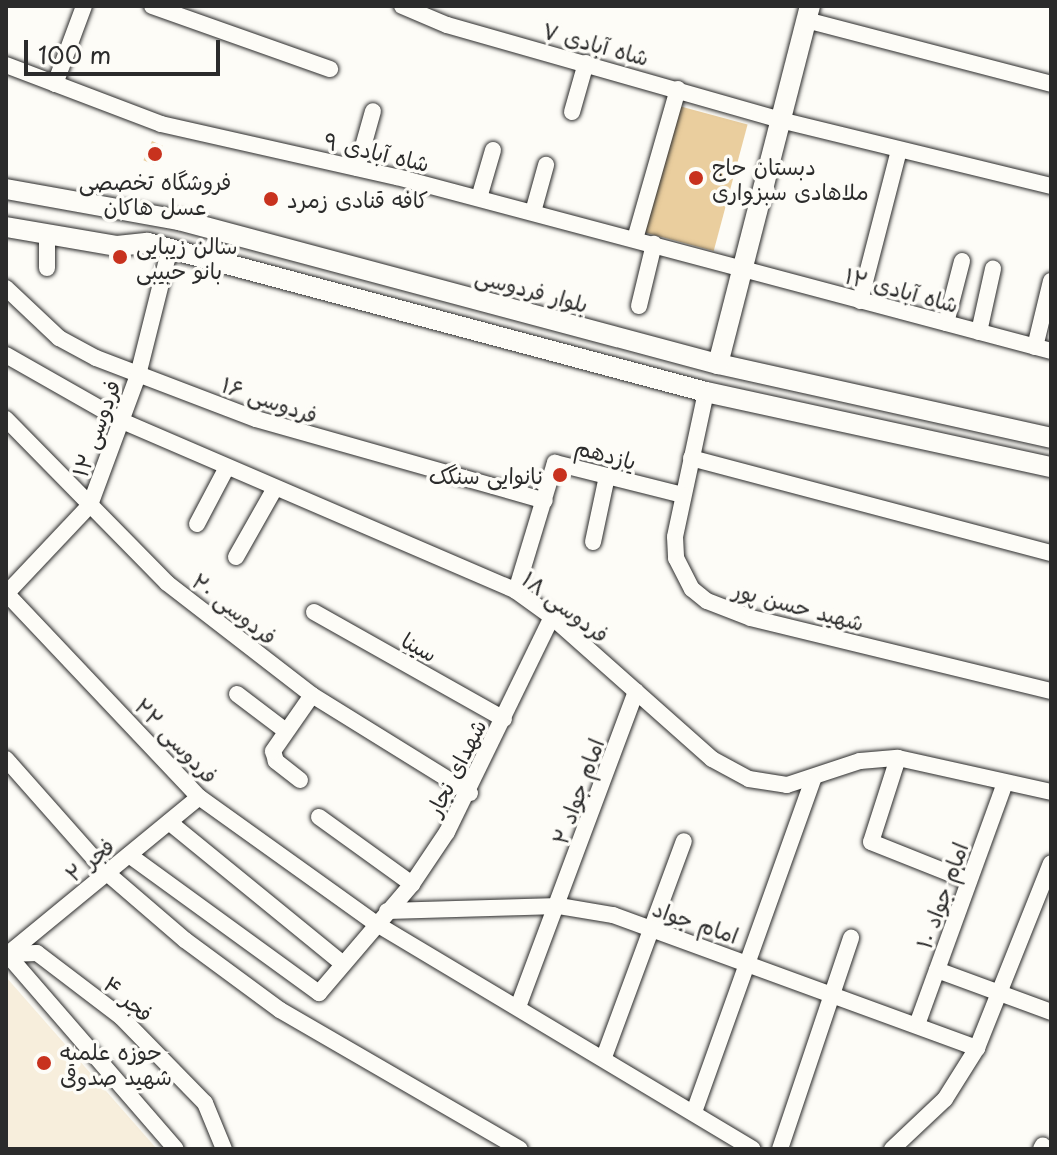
<!DOCTYPE html>
<meta charset="utf-8">
<style>
body{margin:0}
#map{position:relative;width:1057px;height:1155px;overflow:hidden;background:#fdfcf7;font-family:"Playpen Sans","Playpen Sans Arabic",sans-serif}
div>[style]{position:absolute}
.built>*{inset:0;background:#f7eedc}
.building>*{inset:0;background:#eace9e;transform-origin:0 0}
.roads{filter:drop-shadow(0 0 2px #2b2b2b) drop-shadow(0 0 2px #2b2b2b)}
.minor>*{height:16px;margin:-8px;padding:0 8px;transform-origin:8px;border-radius:8px;background:#fdfcf7}
.major>*{height:20px;margin:-10px;padding:0 10px;transform-origin:10px;border-radius:10px;background:#fdfcf7}
.dots>*{width:22px;height:22px;translate:-50% -50%;box-sizing:border-box;border:4px solid #fdfcf7;border-radius:50%}
span{translate:-50% -50%;white-space:nowrap;text-align:center;line-height:1.15;-webkit-text-stroke:7px #fdfcf7;paint-order:stroke}
.street-label{font-size:22px;color:#2b2b2b}
.poi-label{font-size:22px;color:#2b2b2b}
.left{translate:0 -50%;text-align:left}
.right{translate:-100% -50%;text-align:right}
.frame{position:absolute;inset:0;border:8px solid #2b2b2b;pointer-events:none}
.scale{position:absolute;left:24px;top:40px;width:196px;height:36px;box-sizing:border-box;border:4px solid #2b2b2b;border-top:0;padding-left:10px;font-size:24px;line-height:28px;white-space:nowrap;color:#2b2b2b;-webkit-text-stroke:6px #fdfcf7;paint-order:stroke}
</style>
<div id="map">
<div class="built">
<div style="clip-path:polygon(6px 977px,157px 1149px,6px 1149px)"></div>
</div>
<div class="building">
<div style="left:679px;top:106px;width:71px;height:131px;rotate:15deg"></div>
<div style="left:152px;top:141px;width:12px;height:21px;rotate:24deg"></div>
</div>
<div class="roads">
<div class="minor">
<div style="left:152px;top:6px;width:189px;rotate:19.5deg"></div>
<div style="left:402px;top:6px;width:49px;rotate:22.9deg"></div>
<div style="left:447px;top:25px;width:346px;rotate:15.9deg"></div>
<div style="left:780px;top:120px;width:279px;rotate:13.7deg"></div>
<div style="left:806px;top:20px;width:253px;rotate:14.6deg"></div>
<div style="left:6px;top:65px;width:166px;rotate:20.8deg"></div>
<div style="left:161px;top:124px;width:242px;rotate:12.7deg"></div>
<div style="left:397px;top:177px;width:677px;rotate:14.9deg"></div>
<div style="left:55px;top:84px;width:83px;rotate:-69.6deg"></div>
<div style="left:572px;top:112px;width:51px;rotate:-74.1deg"></div>
<div style="left:357px;top:168px;width:59px;rotate:-74.3deg"></div>
<div style="left:479px;top:198px;width:50px;rotate:-73.7deg"></div>
<div style="left:533px;top:212px;width:49px;rotate:-74.5deg"></div>
<div style="left:635px;top:239px;width:156px;rotate:-74deg"></div>
<div style="left:47px;top:268px;width:34px;rotate:-90deg"></div>
<div style="left:6px;top:288px;width:73px;rotate:43.3deg"></div>
<div style="left:59px;top:338px;width:42px;rotate:28.4deg"></div>
<div style="left:96px;top:358px;width:171px;rotate:20.9deg"></div>
<div style="left:256px;top:419px;width:300px;rotate:15.8deg"></div>
<div style="left:860px;top:301px;width:156px;rotate:-75.5deg"></div>
<div style="left:639px;top:306px;width:64px;rotate:-76.4deg"></div>
<div style="left:946px;top:323px;width:64px;rotate:-75.5deg"></div>
<div style="left:979px;top:332px;width:65px;rotate:-77.5deg"></div>
<div style="left:1035px;top:347px;width:68px;rotate:-76.4deg"></div>
<div style="left:6px;top:355px;width:133px;rotate:29.6deg"></div>
<div style="left:122px;top:421px;width:429px;rotate:23.3deg"></div>
<div style="left:516px;top:591px;width:44px;rotate:35.8deg"></div>
<div style="left:552px;top:617px;width:214px;rotate:41.6deg"></div>
<div style="left:712px;top:759px;width:42px;rotate:28.4deg"></div>
<div style="left:749px;top:779px;width:38px;rotate:9deg"></div>
<div style="left:787px;top:785px;width:77px;rotate:-18.2deg"></div>
<div style="left:860px;top:761px;width:38px;rotate:-5deg"></div>
<div style="left:898px;top:758px;width:157px;rotate:12.5deg"></div>
<div style="left:706px;top:392px;width:148px;rotate:102.1deg"></div>
<div style="left:675px;top:537px;width:21px;rotate:87deg"></div>
<div style="left:676px;top:558px;width:35px;rotate:63deg"></div>
<div style="left:692px;top:589px;width:19px;rotate:39deg"></div>
<div style="left:707px;top:601px;width:47px;rotate:21.1deg"></div>
<div style="left:751px;top:618px;width:309px;rotate:13.7deg"></div>
<div style="left:6px;top:419px;width:230px;rotate:45.5deg"></div>
<div style="left:167px;top:583px;width:183px;rotate:37.7deg"></div>
<div style="left:312px;top:695px;width:186px;rotate:31.8deg"></div>
<div style="left:691px;top:458px;width:372px;rotate:14.8deg"></div>
<div style="left:197px;top:524px;width:64px;rotate:-62.2deg"></div>
<div style="left:593px;top:542px;width:67px;rotate:-78deg"></div>
<div style="left:236px;top:557px;width:79px;rotate:-60.5deg"></div>
<div style="left:516px;top:591px;width:134px;rotate:-73.1deg"></div>
<div style="left:555px;top:463px;width:131px;rotate:14.1deg"></div>
<div style="left:6px;top:593px;width:281px;rotate:46.6deg"></div>
<div style="left:199px;top:797px;width:216px;rotate:35.6deg"></div>
<div style="left:375px;top:923px;width:440px;rotate:30.9deg"></div>
<div style="left:6px;top:594px;width:122px;rotate:-46.7deg"></div>
<div style="left:90px;top:505px;width:139px;rotate:-69.7deg"></div>
<div style="left:138px;top:375px;width:131px;rotate:-75.9deg"></div>
<div style="left:314px;top:612px;width:218px;rotate:29.4deg"></div>
<div style="left:237px;top:694px;width:61px;rotate:37.1deg"></div>
<div style="left:898px;top:758px;width:88px;rotate:107.8deg"></div>
<div style="left:871px;top:842px;width:105px;rotate:21.7deg"></div>
<div style="left:6px;top:759px;width:152px;rotate:48.5deg"></div>
<div style="left:107px;top:873px;width:103px;rotate:40.7deg"></div>
<div style="left:185px;top:940px;width:118px;rotate:36.4deg"></div>
<div style="left:280px;top:1010px;width:277px;rotate:30.1deg"></div>
<div style="left:300px;top:780px;width:31px;rotate:-142deg"></div>
<div style="left:276px;top:761px;width:10px;rotate:-107deg"></div>
<div style="left:273px;top:751px;width:68px;rotate:-55.1deg"></div>
<div style="left:319px;top:817px;width:115px;rotate:35.8deg"></div>
<div style="left:169px;top:822px;width:223px;rotate:39.2deg"></div>
<div style="left:129px;top:855px;width:235px;rotate:36deg"></div>
<div style="left:319px;top:993px;width:143px;rotate:-49.5deg"></div>
<div style="left:412px;top:884px;width:63px;rotate:-56.1deg"></div>
<div style="left:447px;top:832px;width:239px;rotate:-64deg"></div>
<div style="left:387px;top:911px;width:172px;rotate:-1.7deg"></div>
<div style="left:559px;top:906px;width:55px;rotate:9.5deg"></div>
<div style="left:613px;top:915px;width:388px;rotate:20.1deg"></div>
<div style="left:6px;top:953px;width:259px;rotate:49.1deg"></div>
<div style="left:8px;top:954px;width:29px;rotate:-2deg"></div>
<div style="left:37px;top:953px;width:106px;rotate:37.3deg"></div>
<div style="left:121px;top:1017px;width:120px;rotate:45.7deg"></div>
<div style="left:205px;top:1103px;width:50px;rotate:67.6deg"></div>
<div style="left:8px;top:954px;width:247px;rotate:-39.4deg"></div>
<div style="left:937px;top:970px;width:121px;rotate:20.2deg"></div>
<div style="left:518px;top:1007px;width:337px;rotate:-69.5deg"></div>
<div style="left:918px;top:1022px;width:254px;rotate:-70deg"></div>
<div style="left:604px;top:1057px;width:230px;rotate:-69.7deg"></div>
<div style="left:694px;top:1112px;width:353px;rotate:-70.3deg"></div>
<div style="left:780px;top:1149px;width:223px;rotate:-71.4deg"></div>
<div style="left:892px;top:1149px;width:73px;rotate:-43.3deg"></div>
<div style="left:945px;top:1099px;width:60px;rotate:-57.9deg"></div>
<div style="left:977px;top:1048px;width:199px;rotate:-68.2deg"></div>
<div style="left:1041px;top:1149px;width:4px;rotate:-63deg"></div>
</div>
<div class="major">
<div style="left:6px;top:189px;width:176px;rotate:10.2deg"></div>
<div style="left:179px;top:220px;width:558px;rotate:14.96deg"></div>
<div style="left:718px;top:364px;width:341px;rotate:12.5deg"></div>
<div style="left:6px;top:227px;width:113px;rotate:9.7deg"></div>
<div style="left:117px;top:246px;width:31px;rotate:-6deg"></div>
<div style="left:148px;top:243px;width:578px;rotate:14.95deg"></div>
<div style="left:706px;top:392px;width:353px;rotate:12.3deg"></div>
<div style="left:718px;top:364px;width:370px;rotate:-75.6deg"></div>
</div>
</div>
<div class="dots">
<div style="left:155px;top:154px;background:#c8321e"></div>
<div style="left:696px;top:178px;background:#c8321e"></div>
<div style="left:271px;top:199px;background:#c8321e"></div>
<div style="left:120px;top:257px;background:#c8321e"></div>
<div style="left:560px;top:475px;background:#c8321e"></div>
<div style="left:44px;top:1063px;background:#c8321e"></div>
</div>
<div class="street-label">
<span style="left:596px;top:43px;rotate:15deg">شاه آبادی ۷</span>
<span style="left:377px;top:151px;rotate:13deg">شاه آبادی ۹</span>
<span style="left:532px;top:289px;rotate:15deg">بلوار فردوسی</span>
<span style="left:902px;top:289px;rotate:15deg">شاه آبادی ۱۲</span>
<span style="left:270px;top:399px;rotate:19deg">فردوسی ۱۶</span>
<span style="left:95px;top:428px;rotate:-70deg">فردوسی ۱۲</span>
<span style="left:606px;top:453px;rotate:15deg">یازدهم</span>
<span style="left:799px;top:605px;rotate:15deg">شهید حسن پور</span>
<span style="left:566px;top:606px;rotate:37deg">فردوسی ۱۸</span>
<span style="left:235px;top:608px;rotate:38deg">فردوسی ۲۰</span>
<span style="left:420px;top:646px;rotate:29deg">سینا</span>
<span style="left:177px;top:740px;rotate:46deg">فردوسی ۲۲</span>
<span style="left:455px;top:767px;rotate:-63deg">شهدای نجار</span>
<span style="left:577px;top:791px;rotate:-70deg">امام جواد ۲</span>
<span style="left:89px;top:859px;rotate:-39deg">فجر ۲</span>
<span style="left:941px;top:895px;rotate:-70deg">امام جواد ۱۰</span>
<span style="left:696px;top:921px;rotate:19deg">امام جواد</span>
<span style="left:129px;top:998px;rotate:41deg">فجر ۴</span>
</div>
<div class="poi-label">
<span class="left" style="left:712px;top:178px">دبستان حاج<br>ملاهادی سبزواری</span>
<span style="left:155px;top:193px">فروشگاه تخصصی<br>عسل هاکان</span>
<span class="left" style="left:287px;top:199px">کافه قنادی زمرد</span>
<span class="left" style="left:136px;top:257px">سالن زیبایی<br>بانو حبیبی</span>
<span class="right" style="left:544px;top:475px">نانوایی سنگک</span>
<span class="left" style="left:60px;top:1063px">حوزه علمیه<br>شهید صدوقی</span>
</div>
<div class="frame"></div>
<div class="scale">100 m</div>
</div>
